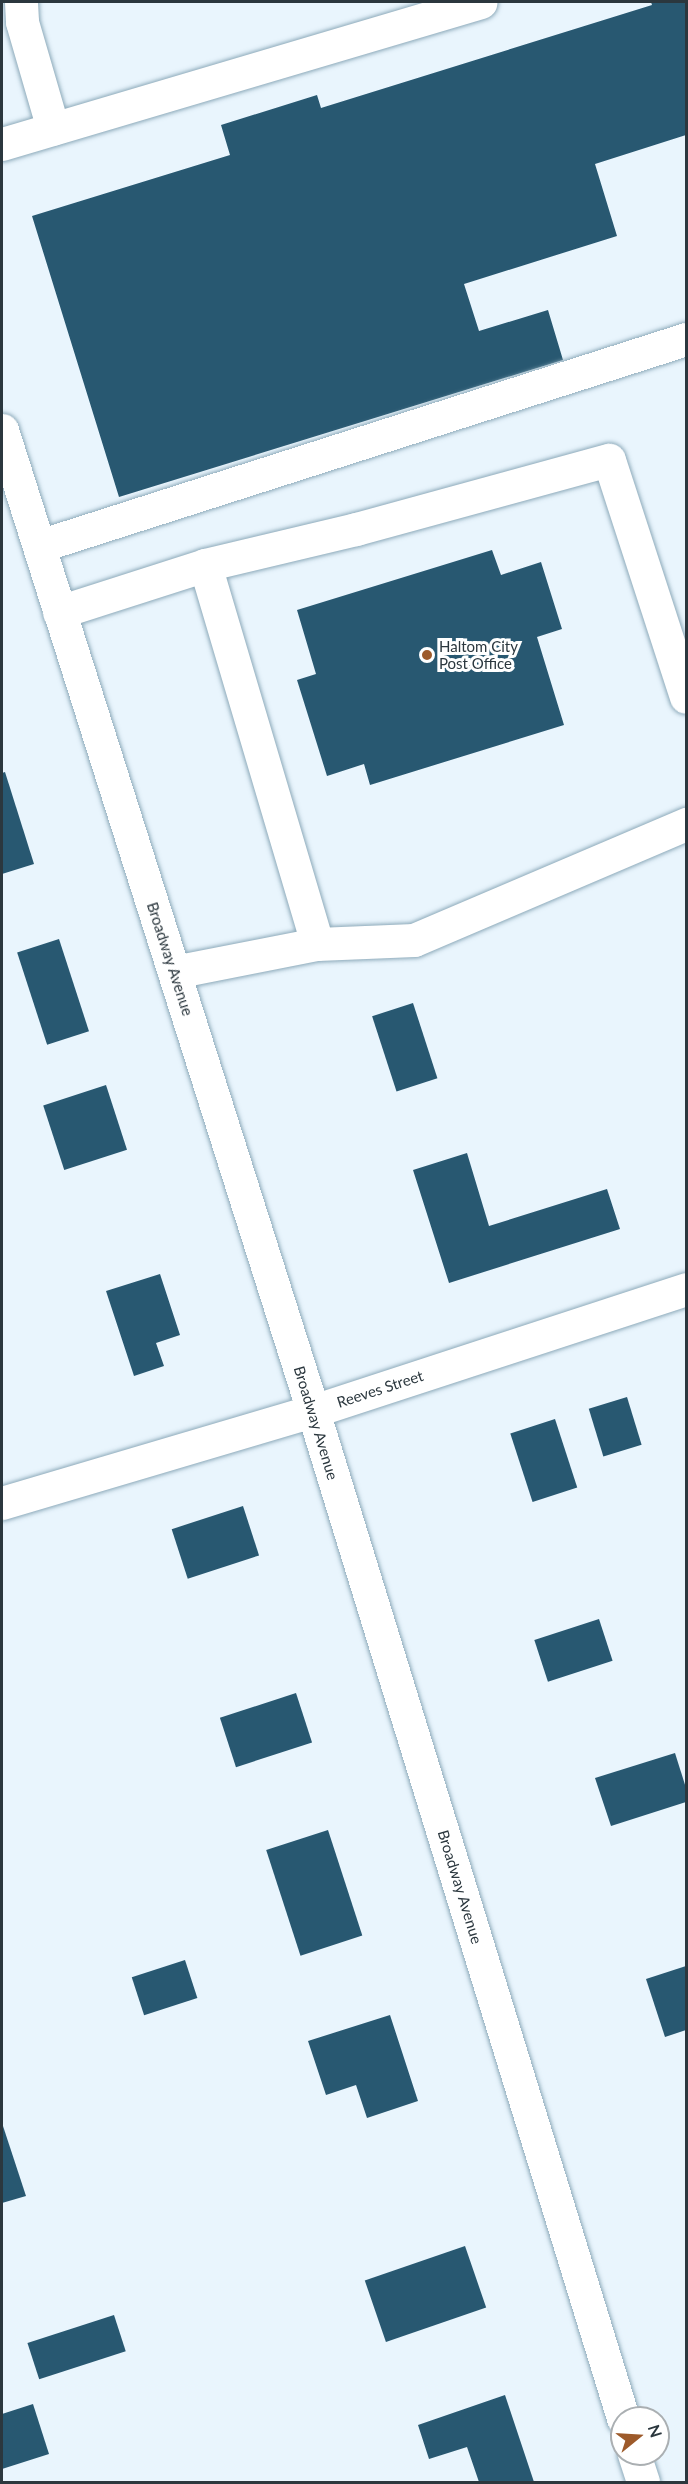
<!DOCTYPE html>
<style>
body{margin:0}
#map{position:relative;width:688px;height:2484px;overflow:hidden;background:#e9f5fd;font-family:Lato,sans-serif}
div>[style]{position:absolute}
.building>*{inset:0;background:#285871;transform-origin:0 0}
.roads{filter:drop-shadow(0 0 2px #8daaba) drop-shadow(0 0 2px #8daaba)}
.minor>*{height:33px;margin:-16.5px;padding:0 16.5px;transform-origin:16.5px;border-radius:16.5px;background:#fff}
.major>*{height:33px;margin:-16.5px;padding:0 16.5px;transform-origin:16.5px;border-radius:16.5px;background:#fff}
.dots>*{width:16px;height:16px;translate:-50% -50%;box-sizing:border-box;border:3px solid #fff;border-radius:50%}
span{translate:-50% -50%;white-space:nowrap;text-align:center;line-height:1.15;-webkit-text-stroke:6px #fff;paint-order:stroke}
.poi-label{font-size:15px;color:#2b373e}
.left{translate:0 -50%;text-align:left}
.street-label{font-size:15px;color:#2b373e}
.frame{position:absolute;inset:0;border:3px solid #2b373e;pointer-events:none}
.north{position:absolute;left:610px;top:2406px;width:60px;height:60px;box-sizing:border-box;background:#fff;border:2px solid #aaafb2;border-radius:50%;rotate:72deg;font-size:16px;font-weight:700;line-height:24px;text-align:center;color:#2b373e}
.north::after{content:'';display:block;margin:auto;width:21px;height:27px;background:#9d5a2a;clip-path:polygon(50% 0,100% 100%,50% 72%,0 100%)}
</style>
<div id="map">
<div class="building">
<div style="clip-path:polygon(651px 2px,686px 2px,686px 135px,595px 164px,617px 236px,464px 284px,479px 331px,548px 310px,563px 360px,119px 497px,32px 216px,230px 155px,221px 125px,317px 95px,321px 108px,652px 5px)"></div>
<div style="clip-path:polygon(492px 550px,501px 575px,541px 562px,562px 629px,537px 637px,564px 725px,370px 785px,364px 764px,327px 776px,297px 680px,316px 674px,297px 610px)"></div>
<div style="clip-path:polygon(5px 772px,34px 864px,2px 874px,2px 773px)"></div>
<div style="left:59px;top:939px;width:97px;height:44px;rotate:72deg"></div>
<div style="left:413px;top:1003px;width:79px;height:43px;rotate:72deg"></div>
<div style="left:106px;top:1085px;width:68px;height:66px;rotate:72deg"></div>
<div style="clip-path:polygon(467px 1153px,489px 1226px,607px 1189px,620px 1229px,449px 1283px,413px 1170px)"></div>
<div style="clip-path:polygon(160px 1274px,180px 1335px,156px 1343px,164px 1366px,134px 1376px,106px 1291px)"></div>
<div style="left:627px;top:1397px;width:50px;height:40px;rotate:73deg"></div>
<div style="left:555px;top:1419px;width:72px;height:47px;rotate:72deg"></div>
<div style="left:243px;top:1506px;width:52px;height:75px;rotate:72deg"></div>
<div style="left:599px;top:1619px;width:44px;height:68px;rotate:72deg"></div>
<div style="left:296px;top:1693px;width:52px;height:80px;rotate:72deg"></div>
<div style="clip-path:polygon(675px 1753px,686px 1788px,686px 1802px,611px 1826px,595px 1778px)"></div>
<div style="left:328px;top:1830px;width:111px;height:65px;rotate:72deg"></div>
<div style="left:185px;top:1960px;width:40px;height:56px;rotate:72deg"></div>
<div style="clip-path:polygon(686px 1966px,686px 2030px,665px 2037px,646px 1979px)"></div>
<div style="clip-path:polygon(390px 2015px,418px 2101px,367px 2118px,356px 2085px,326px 2095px,308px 2041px)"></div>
<div style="clip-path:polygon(2px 2123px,26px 2196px,2px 2203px)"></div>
<div style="left:465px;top:2246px;width:65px;height:106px;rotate:71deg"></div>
<div style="left:114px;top:2315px;width:38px;height:91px;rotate:72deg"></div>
<div style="clip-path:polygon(505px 2395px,534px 2482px,479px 2482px,467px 2447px,429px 2459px,418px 2425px)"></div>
<div style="clip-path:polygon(33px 2404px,49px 2454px,2px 2469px,2px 2414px)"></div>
</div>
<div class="roads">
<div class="minor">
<div style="left:21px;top:2px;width:20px;rotate:87deg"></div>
<div style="left:22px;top:22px;width:111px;rotate:73.8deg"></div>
<div style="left:2px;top:144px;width:499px;rotate:-16.5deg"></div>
<div style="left:39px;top:546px;width:679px;rotate:-17.74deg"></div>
<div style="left:205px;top:565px;width:395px;rotate:73.5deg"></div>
<div style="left:59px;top:612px;width:153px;rotate:-17.8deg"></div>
<div style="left:205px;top:565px;width:155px;rotate:-13.4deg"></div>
<div style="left:356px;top:529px;width:262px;rotate:-15.3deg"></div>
<div style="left:609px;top:460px;width:249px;rotate:72deg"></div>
<div style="left:174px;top:972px;width:146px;rotate:-11.1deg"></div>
<div style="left:317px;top:944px;width:97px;rotate:-2.4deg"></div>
<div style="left:414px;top:940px;width:296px;rotate:-23.1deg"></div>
<div style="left:2px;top:1503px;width:324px;rotate:-16.5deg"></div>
<div style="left:313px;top:1411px;width:392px;rotate:-18.1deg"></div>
</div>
<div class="major">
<div style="left:2px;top:430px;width:1029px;rotate:72.41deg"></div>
<div style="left:313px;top:1411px;width:1054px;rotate:72.89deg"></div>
<div style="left:634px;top:2454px;width:29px;rotate:72deg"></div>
</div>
</div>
<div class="dots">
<div style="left:427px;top:655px;background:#9d5a2a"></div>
</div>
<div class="poi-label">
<span class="left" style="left:439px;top:655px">Haltom City<br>Post Office</span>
</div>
<div class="street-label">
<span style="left:170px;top:959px;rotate:72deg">Broadway Avenue</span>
<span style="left:380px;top:1389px;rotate:-18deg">Reeves Street</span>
<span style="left:316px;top:1423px;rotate:73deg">Broadway Avenue</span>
<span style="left:460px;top:1887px;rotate:73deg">Broadway Avenue</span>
</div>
<div class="frame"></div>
<div class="north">N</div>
</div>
